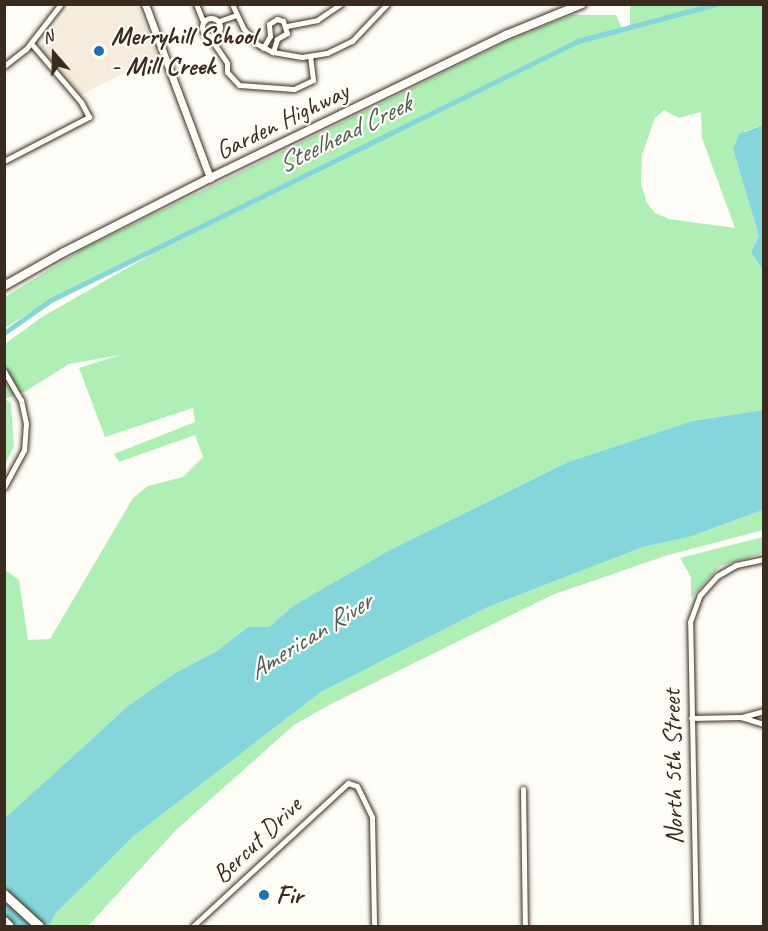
<!DOCTYPE html>
<style>
body{margin:0}
#map{position:relative;width:768px;height:931px;overflow:hidden;background:#fdfcf7;font-family:Caveat,sans-serif}
div>[style]{position:absolute}
.built>*{inset:0;background:#f6ecdb}
.green>*{inset:0;background:#afeeb5}
.water>*{inset:0;background:#84d6da}
.canal>*{height:5px;margin:-2.5px;padding:0 2.5px;transform-origin:2.5px;border-radius:2.5px;background:#84d6da}
.roads{filter:drop-shadow(0 0 2px #3b2a1e) drop-shadow(0 0 2px #3b2a1e)}
.minor>*{height:5px;margin:-2.5px;padding:0 2.5px;transform-origin:2.5px;border-radius:2.5px;background:#fdfcf7}
.minor>.ring{margin:-2.5px;padding:0;box-sizing:content-box;background:none;border:5px solid #fdfcf7;border-radius:50%}
.secondary>*{height:7px;margin:-3.5px;padding:0 3.5px;transform-origin:3.5px;border-radius:3.5px;background:#fdfcf7}
.primary>*{height:8px;margin:-4px;padding:0 4px;transform-origin:4px;border-radius:4px;background:#fdfcf7}
.motorway>*{height:9px;margin:-4.5px;padding:0 4.5px;transform-origin:4.5px;border-radius:4.5px;background:#fdfcf7}
.dots>*{width:16px;height:16px;translate:-50% -50%;box-sizing:border-box;border:3px solid #fdfcf7;border-radius:50%}
span{translate:-50% -50%;white-space:nowrap;text-align:center;line-height:1.15;-webkit-text-stroke:4.5px #fdfcf7;paint-order:stroke}
.poi-label{font-size:26px;color:#3b2a1e;font-weight:700}
.left{translate:0 -50%;text-align:left}
.street-label{font-size:26px;color:#3b2a1e}
.water-label{font-size:27px;color:#515e56;font-style:italic}
.frame{position:absolute;inset:0;border:6px solid #3b2a1e;pointer-events:none}
.north{position:absolute;left:24px;top:24px;width:60px;height:60px;-webkit-text-stroke:4px #fdfcf7;paint-order:stroke;rotate:340deg;font-size:16px;font-weight:700;line-height:24px;text-align:center;color:#3b2a1e}
.north::after{content:'';display:block;margin:auto;width:21px;height:27px;background:#3b2a1e;clip-path:polygon(50% 0,100% 100%,50% 72%,0 100%)}
</style>
<div id="map">
<div class="built">
<div style="clip-path:polygon(71px 5px,137px 5px,157px 55px,80px 96px,39px 48px)"></div>
</div>
<div class="green">
<div style="clip-path:polygon(evenodd,630px 5px,763px 5px,763px 125px,745px 131px,733px 149px,759px 236px,751px 252px,763px 270px,763px 410px,692px 421px,568px 462px,386px 552px,293px 606px,269px 627px,248px 627px,217px 651px,175px 673px,128px 706px,5px 818px,5px 570px,19px 580px,28px 640px,50px 639px,133px 498px,148px 486px,183px 477px,203px 457px,195px 435px,119px 462px,114px 454px,195px 422px,193px 408px,105px 437px,79px 368px,120px 355px,69px 364px,26px 391px,5px 399px,11px 403px,14px 446px,5px 464px,5px 344px,42px 317px,211px 220px,51px 300px,5px 328px,5px 297px,81px 250px,512px 39px,572px 15px,616px 15px,624px 33px,630px 25px,630px 5px,664px 110px,679px 118px,701px 112px,702px 138px,735px 228px,669px 219px,655px 213px,647px 203px,641px 183px,642px 155px,655px 118px,664px 110px)"></div>
<div style="clip-path:polygon(763px 510px,763px 530px,665px 556px,552px 595px,331px 704px,294px 725px,176px 830px,88px 926px,49px 926px,56px 913px,134px 836px,321px 692px,488px 607px,643px 547px,689px 537px)"></div>
<div style="clip-path:polygon(763px 537px,763px 553px,720px 566px,691px 598px,691px 577px,680px 558px)"></div>
</div>
<div class="water">
<div style="clip-path:polygon(763px 125px,763px 270px,751px 252px,759px 236px,733px 149px,739px 134px)"></div>
<div style="clip-path:polygon(763px 410px,763px 510px,689px 537px,643px 547px,488px 607px,321px 692px,134px 836px,56px 913px,49px 926px,5px 926px,5px 818px,128px 706px,175px 673px,217px 651px,248px 627px,269px 627px,293px 606px,386px 552px,568px 462px,692px 421px)"></div>
</div>
<div class="canal">
<div style="left:4px;top:333px;width:57px;rotate:-35.1deg"></div>
<div style="left:51px;top:300px;width:587px;rotate:-26.17deg"></div>
<div style="left:578px;top:41px;width:143px;rotate:-15deg"></div>
</div>
<div class="roads">
<div class="minor">
<div style="left:196px;top:4px;width:18px;rotate:68deg"></div>
<div style="left:232px;top:4px;width:26px;rotate:65deg"></div>
<div style="left:243px;top:28px;width:21px;rotate:49deg"></div>
<div style="left:257px;top:44px;width:18px;rotate:27deg"></div>
<div style="left:273px;top:52px;width:29px;rotate:10deg"></div>
<div style="left:302px;top:57px;width:25px;rotate:-9deg"></div>
<div style="left:327px;top:53px;width:28px;rotate:-26deg"></div>
<div style="left:352px;top:41px;width:51px;rotate:-46.6deg"></div>
<div class="ring" style="left:202px;top:18px;width:13px;height:13px"></div>
<div style="left:219px;top:21px;width:18px;rotate:-19deg"></div>
<div style="left:287px;top:26px;width:31px;rotate:-11deg"></div>
<div style="left:317px;top:20px;width:29px;rotate:-34deg"></div>
<div style="left:209px;top:36px;width:32px;rotate:56deg"></div>
<div style="left:227px;top:63px;width:9px;rotate:90deg"></div>
<div style="left:227px;top:72px;width:18px;rotate:47deg"></div>
<div style="left:239px;top:85px;width:55px;rotate:4.2deg"></div>
<div style="left:294px;top:89px;width:21px;rotate:-25deg"></div>
<div style="left:313px;top:80px;width:23px;rotate:-97deg"></div>
<div style="left:263px;top:48px;width:14px;rotate:-60deg"></div>
<div style="left:270px;top:36px;width:12px;rotate:-95deg"></div>
<div style="left:269px;top:24px;width:9px;rotate:-32deg"></div>
<div style="left:277px;top:19px;width:6px;rotate:18deg"></div>
<div style="left:283px;top:21px;width:13px;rotate:72deg"></div>
<div style="left:287px;top:33px;width:12px;rotate:149deg"></div>
<div style="left:277px;top:39px;width:14px;rotate:107deg"></div>
<div style="left:4px;top:66px;width:28px;rotate:-38deg"></div>
<div style="left:26px;top:49px;width:57px;rotate:-52.1deg"></div>
<div style="left:4px;top:161px;width:96px;rotate:-27.4deg"></div>
<div style="left:89px;top:117px;width:17px;rotate:-118deg"></div>
<div style="left:81px;top:102px;width:77px;rotate:-130.3deg"></div>
<div style="left:4px;top:371px;width:34px;rotate:60deg"></div>
<div style="left:21px;top:400px;width:24px;rotate:78deg"></div>
<div style="left:26px;top:423px;width:27px;rotate:94deg"></div>
<div style="left:24px;top:450px;width:42px;rotate:118.4deg"></div>
<div style="left:764px;top:711px;width:24px;rotate:165deg"></div>
<div style="left:741px;top:717px;width:24px;rotate:17deg"></div>
<div style="left:691px;top:718px;width:50px;rotate:-1.1deg"></div>
<div style="left:523px;top:789px;width:137px;rotate:89.2deg"></div>
<div style="left:193px;top:926px;width:211px;rotate:-42.7deg"></div>
<div style="left:348px;top:783px;width:9px;rotate:18deg"></div>
<div style="left:357px;top:786px;width:34px;rotate:64deg"></div>
<div style="left:372px;top:817px;width:109px;rotate:88.9deg"></div>
<div style="left:696px;top:926px;width:304px;rotate:-91.1deg"></div>
<div style="left:690px;top:622px;width:29px;rotate:-70deg"></div>
<div style="left:700px;top:595px;width:25px;rotate:-48deg"></div>
<div style="left:717px;top:576px;width:22px;rotate:-30deg"></div>
<div style="left:736px;top:565px;width:29px;rotate:-12deg"></div>
</div>
<div class="secondary">
<div style="left:145px;top:4px;width:186px;rotate:69.5deg"></div>
</div>
<div class="primary">
<div style="left:4px;top:286px;width:69px;rotate:-29.5deg"></div>
<div style="left:64px;top:252px;width:164px;rotate:-26.9deg"></div>
<div style="left:210px;top:178px;width:329px;rotate:-25.8deg"></div>
<div style="left:506px;top:35px;width:82px;rotate:-22.2deg"></div>
</div>
<div class="motorway">
<div style="left:4px;top:894px;width:47px;rotate:42.4deg"></div>
<div style="left:4px;top:921px;width:7px;rotate:45deg"></div>
</div>
</div>
<div class="dots">
<div style="left:99px;top:51px;background:#1f6fb2"></div>
<div style="left:264px;top:895px;background:#1f6fb2"></div>
</div>
<div class="poi-label">
<span class="left" style="left:111px;top:51px">Merryhill School<br>- Mill Creek</span>
<span class="left" style="left:276px;top:895px">Fir</span>
</div>
<div class="street-label">
<span style="left:282px;top:121px;rotate:-26deg">Garden Highway</span>
<span style="left:673px;top:767px;rotate:-91deg">North 5th Street</span>
<span style="left:257px;top:840px;rotate:-44deg">Bercut Drive</span>
</div>
<div class="water-label">
<span style="left:344px;top:134px;rotate:-26deg">Steelhead Creek</span>
<span style="left:310px;top:636px;rotate:-32deg">American River</span>
</div>
<div class="frame"></div>
<div class="north">N</div>
</div>
